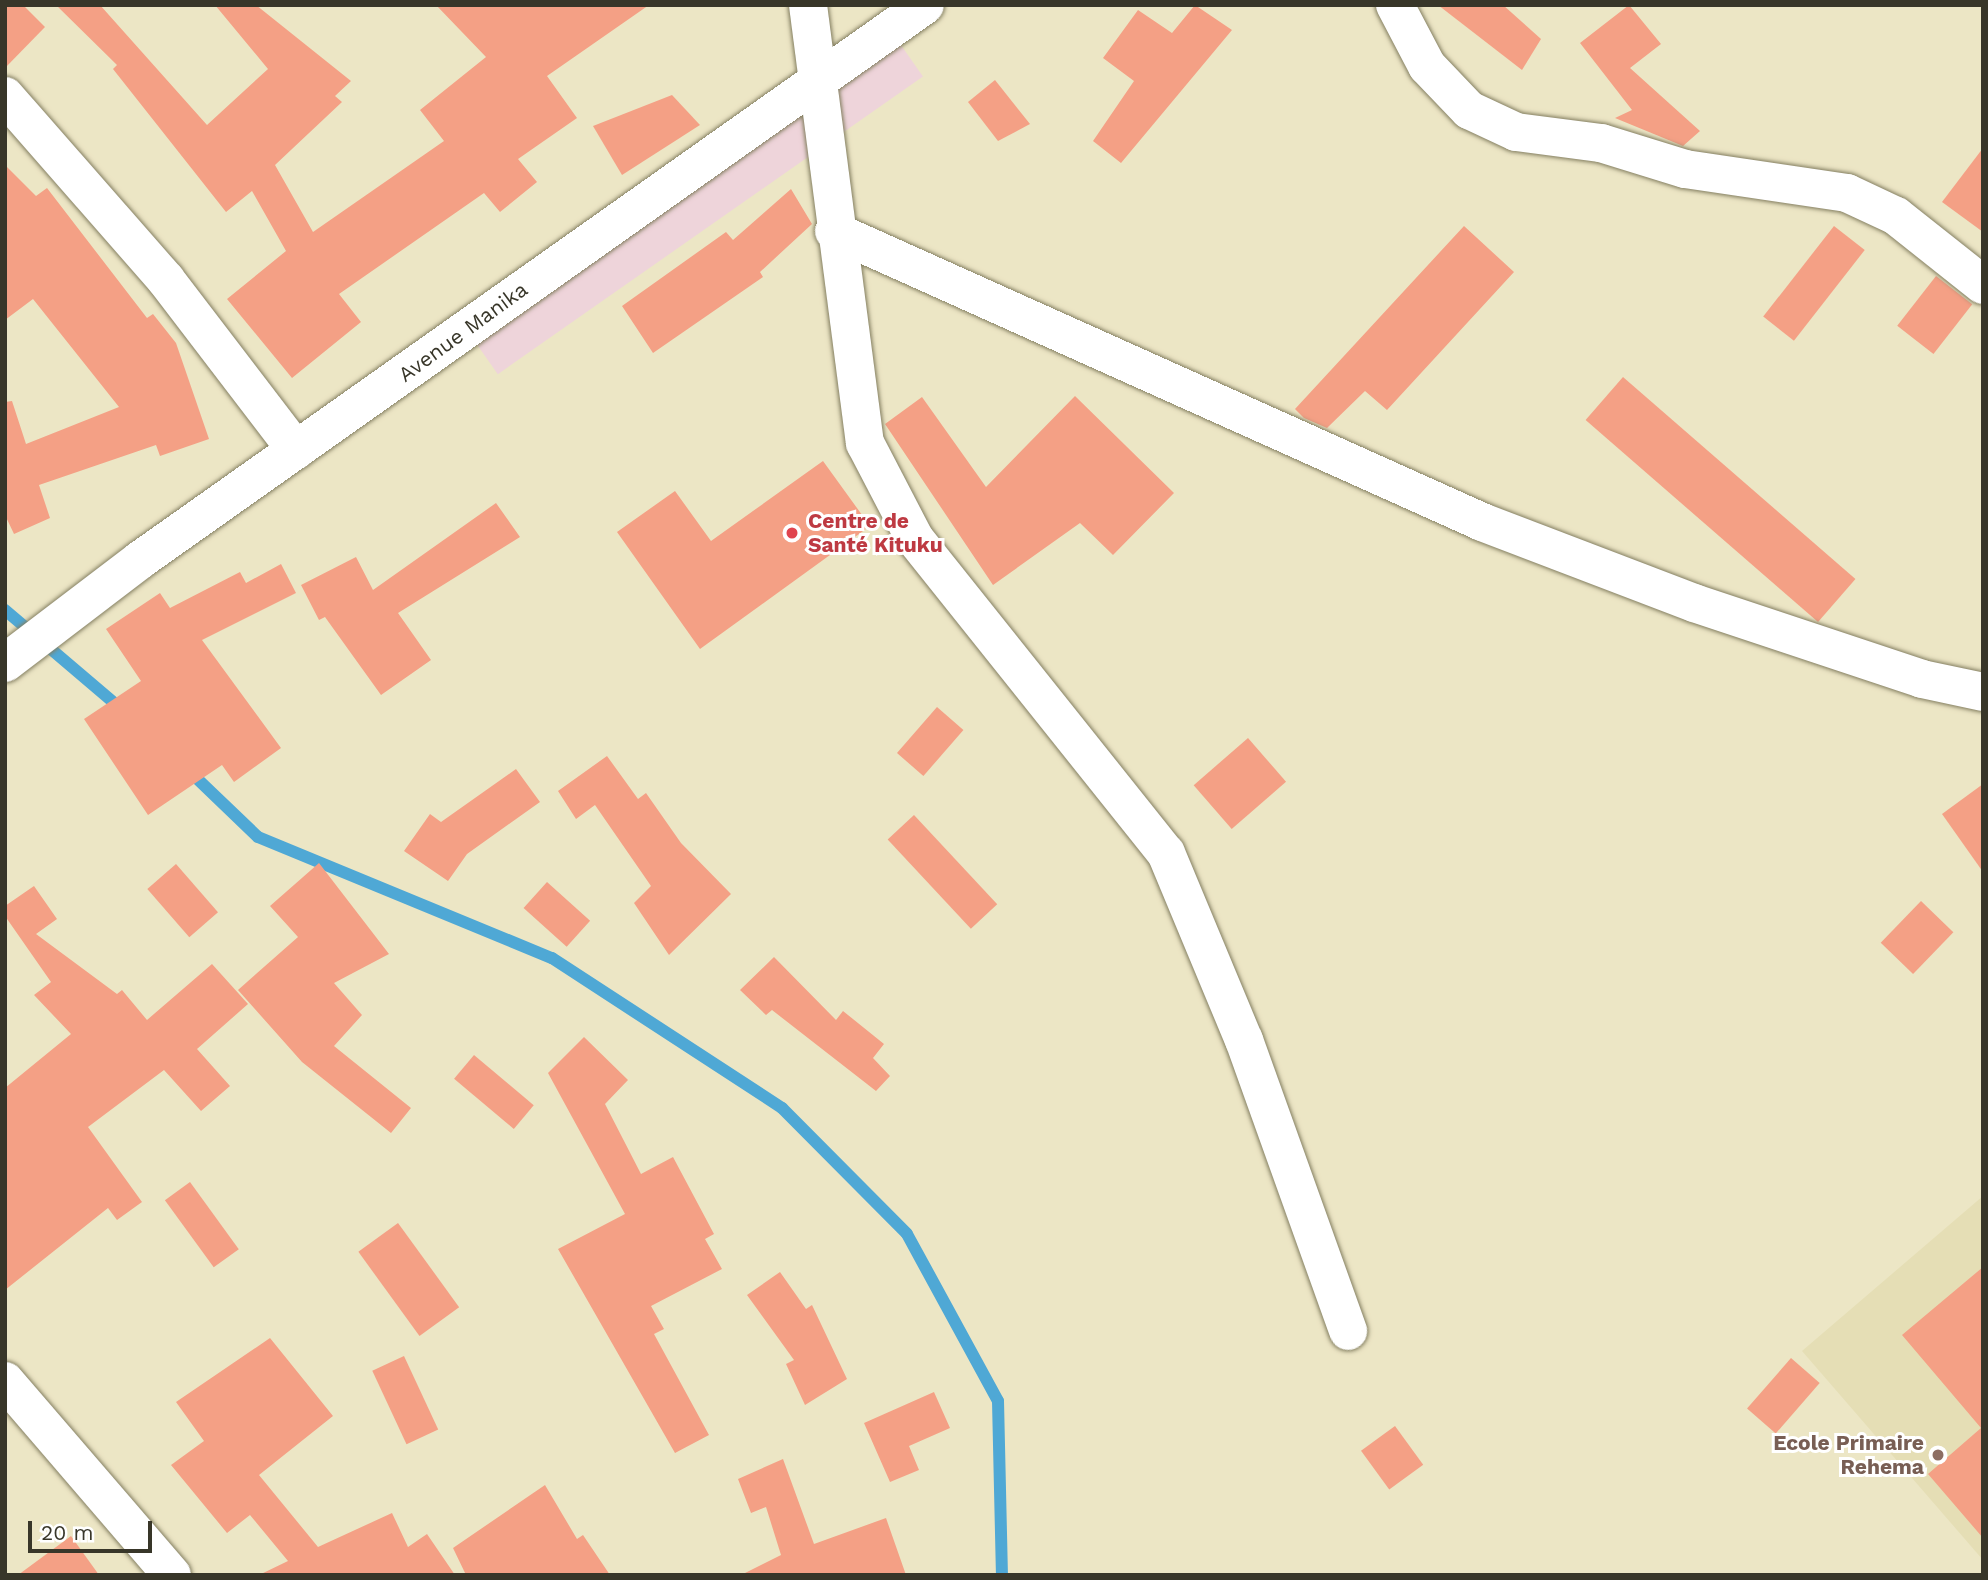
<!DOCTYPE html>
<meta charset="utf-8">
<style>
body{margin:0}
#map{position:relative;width:1988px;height:1580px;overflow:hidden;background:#ece6c5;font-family:"Work Sans",sans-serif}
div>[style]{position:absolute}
.commercial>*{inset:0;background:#eed4da;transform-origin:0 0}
.built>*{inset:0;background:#e5deb5}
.stream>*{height:12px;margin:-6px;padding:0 6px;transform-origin:6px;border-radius:6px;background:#4fa8d5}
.building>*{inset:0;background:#f4a085;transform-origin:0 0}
.roads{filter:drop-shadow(0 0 2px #847f61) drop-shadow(0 0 2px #847f61)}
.minor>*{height:38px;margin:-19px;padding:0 19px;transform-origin:19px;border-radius:19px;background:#fff}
.dots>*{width:19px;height:19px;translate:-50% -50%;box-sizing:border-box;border:4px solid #fff;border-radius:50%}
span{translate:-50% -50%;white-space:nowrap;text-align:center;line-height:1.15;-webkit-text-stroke:6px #fff;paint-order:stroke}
.street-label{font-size:21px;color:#383629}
.health-label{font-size:21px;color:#be3a42;font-weight:700}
.left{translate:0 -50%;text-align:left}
.education-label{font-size:21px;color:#785e54;font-weight:700}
.right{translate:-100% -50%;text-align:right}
.frame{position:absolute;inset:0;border:7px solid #383629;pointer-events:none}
.scale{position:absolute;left:28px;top:1521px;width:124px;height:32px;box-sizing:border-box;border:4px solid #383629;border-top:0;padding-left:9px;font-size:21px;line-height:24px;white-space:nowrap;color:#383629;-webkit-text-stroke:5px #fff;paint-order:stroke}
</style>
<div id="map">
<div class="commercial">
<div style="left:896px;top:38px;width:47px;height:519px;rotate:55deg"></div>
</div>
<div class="built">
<div style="clip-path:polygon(1983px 1196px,1983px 1560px,1802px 1351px)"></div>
</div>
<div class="stream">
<div style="left:5px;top:610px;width:157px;rotate:40.4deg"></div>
<div style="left:187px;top:769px;width:98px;rotate:43.8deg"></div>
<div style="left:258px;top:837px;width:318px;rotate:22.4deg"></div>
<div style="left:552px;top:958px;width:275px;rotate:33.1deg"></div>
<div style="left:782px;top:1108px;width:177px;rotate:45.2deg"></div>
<div style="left:907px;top:1234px;width:190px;rotate:61.4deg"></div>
<div style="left:998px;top:1401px;width:174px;rotate:88.7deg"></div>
</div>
<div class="building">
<div style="clip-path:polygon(5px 5px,23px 5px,45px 27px,5px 68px)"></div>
<div style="clip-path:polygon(56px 5px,100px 5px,207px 125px,268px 69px,215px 5px,256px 5px,351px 81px,335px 96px,342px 102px,275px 165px,313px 232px,444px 141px,420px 110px,486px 57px,436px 5px,649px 5px,547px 76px,577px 118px,518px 159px,537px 182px,500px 212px,484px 193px,339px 294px,361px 322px,292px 378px,227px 299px,286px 251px,252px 191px,226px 212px,113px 69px,117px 65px)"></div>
<div style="clip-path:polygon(1195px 5px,1232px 30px,1121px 163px,1093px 141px,1134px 81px,1103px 58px,1138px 10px,1172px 33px)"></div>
<div style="clip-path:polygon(1438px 5px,1503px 5px,1541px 39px,1522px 70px)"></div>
<div style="clip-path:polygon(1629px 5px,1661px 44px,1630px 68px,1700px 131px,1683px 146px,1615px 118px,1632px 110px,1580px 43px)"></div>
<div style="clip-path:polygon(995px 80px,1030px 124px,998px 141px,968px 102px)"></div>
<div style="clip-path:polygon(672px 95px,700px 125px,622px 175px,593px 126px)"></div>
<div style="clip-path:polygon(1983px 148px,1983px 232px,1942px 202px)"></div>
<div style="clip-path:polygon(5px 165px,36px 196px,47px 188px,147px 318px,153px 314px,176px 343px,209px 439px,160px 456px,156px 445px,39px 485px,50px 518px,14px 534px,5px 515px,5px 402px,12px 401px,26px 444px,119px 407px,33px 299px,5px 320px)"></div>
<div style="clip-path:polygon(791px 189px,812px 224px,760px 272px,763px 277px,653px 353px,622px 306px,726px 232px,733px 240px)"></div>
<div style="clip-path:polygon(1464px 226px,1514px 272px,1387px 410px,1365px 391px,1327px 428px,1304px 418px,1295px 409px)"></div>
<div style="left:1834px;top:226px;width:39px;height:115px;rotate:38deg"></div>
<div style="left:1936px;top:276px;width:46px;height:63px;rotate:38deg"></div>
<div style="left:1623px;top:377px;width:308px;height:57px;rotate:41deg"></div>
<div style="clip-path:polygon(1075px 396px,1174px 493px,1113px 555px,1080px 523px,993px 585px,885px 424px,922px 397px,986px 487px)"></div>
<div style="clip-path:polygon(823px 461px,870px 526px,700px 649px,617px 532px,675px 491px,711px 541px)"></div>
<div style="clip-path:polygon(496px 503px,520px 537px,398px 613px,431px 660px,381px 695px,325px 617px,319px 620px,301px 585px,356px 557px,373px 590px)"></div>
<div style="clip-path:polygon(281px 564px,296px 593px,202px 640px,281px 748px,234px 782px,222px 765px,148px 815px,84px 719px,141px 681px,106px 629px,160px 593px,170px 608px,240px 572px,246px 583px)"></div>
<div style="left:937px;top:707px;width:35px;height:61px;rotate:41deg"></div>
<div style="left:1248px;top:738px;width:58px;height:72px;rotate:49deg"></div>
<div style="clip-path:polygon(607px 756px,638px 799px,646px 793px,681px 843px,731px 894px,669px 955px,634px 903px,651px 886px,595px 805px,576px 819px,558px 791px)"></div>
<div style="clip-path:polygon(516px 769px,540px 802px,467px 854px,448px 881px,404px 851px,430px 814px,441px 822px)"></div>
<div style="clip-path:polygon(1983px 784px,1983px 872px,1942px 814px)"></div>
<div style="left:914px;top:815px;width:122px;height:36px;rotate:47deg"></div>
<div style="clip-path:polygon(319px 863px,389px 954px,334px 983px,362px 1015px,334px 1046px,411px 1108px,391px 1133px,302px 1062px,238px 990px,298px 937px,270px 906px)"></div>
<div style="left:176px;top:864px;width:64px;height:38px;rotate:49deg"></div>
<div style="left:547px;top:882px;width:58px;height:35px;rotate:42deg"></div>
<div style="clip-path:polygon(34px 886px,57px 919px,36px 934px,117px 994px,122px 990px,147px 1020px,212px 964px,248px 1004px,197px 1049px,230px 1086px,201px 1111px,164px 1070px,88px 1127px,142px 1202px,117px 1220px,108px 1208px,5px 1290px,5px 1088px,71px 1034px,34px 995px,51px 982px,5px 916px,5px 906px)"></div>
<div style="left:1921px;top:901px;width:45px;height:58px;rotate:44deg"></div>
<div style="clip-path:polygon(774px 957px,836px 1020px,843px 1011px,884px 1044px,873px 1058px,890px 1076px,876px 1091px,772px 1010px,766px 1015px,740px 990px)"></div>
<div style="clip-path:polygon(584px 1037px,628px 1080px,605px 1104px,641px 1174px,673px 1157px,714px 1234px,705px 1239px,722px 1269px,651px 1306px,664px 1329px,654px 1334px,709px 1435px,675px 1453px,558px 1249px,625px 1214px,548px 1073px)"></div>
<div style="left:474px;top:1055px;width:78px;height:31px;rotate:40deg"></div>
<div style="left:190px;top:1182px;width:83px;height:31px;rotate:54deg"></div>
<div style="left:398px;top:1223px;width:104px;height:49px;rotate:54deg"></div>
<div style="clip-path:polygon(1983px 1267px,1983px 1538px,1928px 1474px,1981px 1428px,1902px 1335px)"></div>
<div style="clip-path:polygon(780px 1272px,806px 1309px,812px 1305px,847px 1379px,805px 1405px,786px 1364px,794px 1360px,747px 1295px)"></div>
<div style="clip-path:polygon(270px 1338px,333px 1416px,259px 1475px,318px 1547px,392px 1513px,408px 1547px,427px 1534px,455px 1575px,259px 1575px,288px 1561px,250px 1515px,227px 1533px,171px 1465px,204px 1441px,176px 1402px)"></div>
<div style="left:404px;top:1356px;width:81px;height:35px;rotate:65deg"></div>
<div style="left:1791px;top:1358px;width:38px;height:67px;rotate:41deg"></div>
<div style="clip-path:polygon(934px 1392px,950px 1428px,909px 1446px,919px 1470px,890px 1482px,864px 1423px)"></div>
<div style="left:1395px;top:1426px;width:48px;height:42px;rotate:54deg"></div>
<div style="clip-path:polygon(783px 1459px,814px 1544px,886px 1518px,906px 1575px,741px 1575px,781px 1555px,766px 1507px,751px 1513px,738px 1479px)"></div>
<div style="clip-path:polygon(545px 1485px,577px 1539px,583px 1535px,610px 1575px,466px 1575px,453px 1548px)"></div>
<div style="clip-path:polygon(71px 1536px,99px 1575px,18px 1575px)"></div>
</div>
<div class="roads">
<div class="minor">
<div style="left:808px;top:5px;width:442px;rotate:82.6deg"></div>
<div style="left:865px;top:443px;width:108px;rotate:62.5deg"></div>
<div style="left:915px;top:539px;width:402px;rotate:51.4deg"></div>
<div style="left:1166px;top:853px;width:203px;rotate:67.4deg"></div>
<div style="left:1244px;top:1040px;width:309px;rotate:70.3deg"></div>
<div style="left:1395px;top:5px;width:69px;rotate:62.3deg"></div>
<div style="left:1427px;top:66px;width:61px;rotate:46.3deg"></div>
<div style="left:1469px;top:110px;width:52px;rotate:25.1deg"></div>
<div style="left:1516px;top:132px;width:86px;rotate:7.4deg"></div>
<div style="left:1601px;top:143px;width:88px;rotate:17.2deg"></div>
<div style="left:1685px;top:169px;width:164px;rotate:8.4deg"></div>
<div style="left:1847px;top:193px;width:54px;rotate:25.1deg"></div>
<div style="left:1896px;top:216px;width:111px;rotate:38.4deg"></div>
<div style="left:5px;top:96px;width:244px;rotate:48.8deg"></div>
<div style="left:166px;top:280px;width:214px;rotate:52.6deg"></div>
<div style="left:834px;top:231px;width:710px;rotate:24.18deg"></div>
<div style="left:1482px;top:522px;width:227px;rotate:20.9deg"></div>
<div style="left:1694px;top:603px;width:240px;rotate:18.4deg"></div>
<div style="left:1922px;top:679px;width:62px;rotate:12deg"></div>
<div style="left:5px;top:663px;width:170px;rotate:-37.3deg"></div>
<div style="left:140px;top:560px;width:961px;rotate:-35.26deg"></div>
<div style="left:5px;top:1381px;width:256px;rotate:49.3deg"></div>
</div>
</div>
<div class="dots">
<div style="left:792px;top:533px;background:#e0444e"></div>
<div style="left:1938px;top:1455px;background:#8d6e63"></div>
</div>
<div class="street-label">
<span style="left:463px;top:332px;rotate:-36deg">Avenue Manika</span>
</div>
<div class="health-label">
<span class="left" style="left:808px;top:533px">Centre de<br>Santé Kituku</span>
</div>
<div class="education-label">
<span class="right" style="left:1924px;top:1455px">Ecole Primaire<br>Rehema</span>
</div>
<div class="frame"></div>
<div class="scale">20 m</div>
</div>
